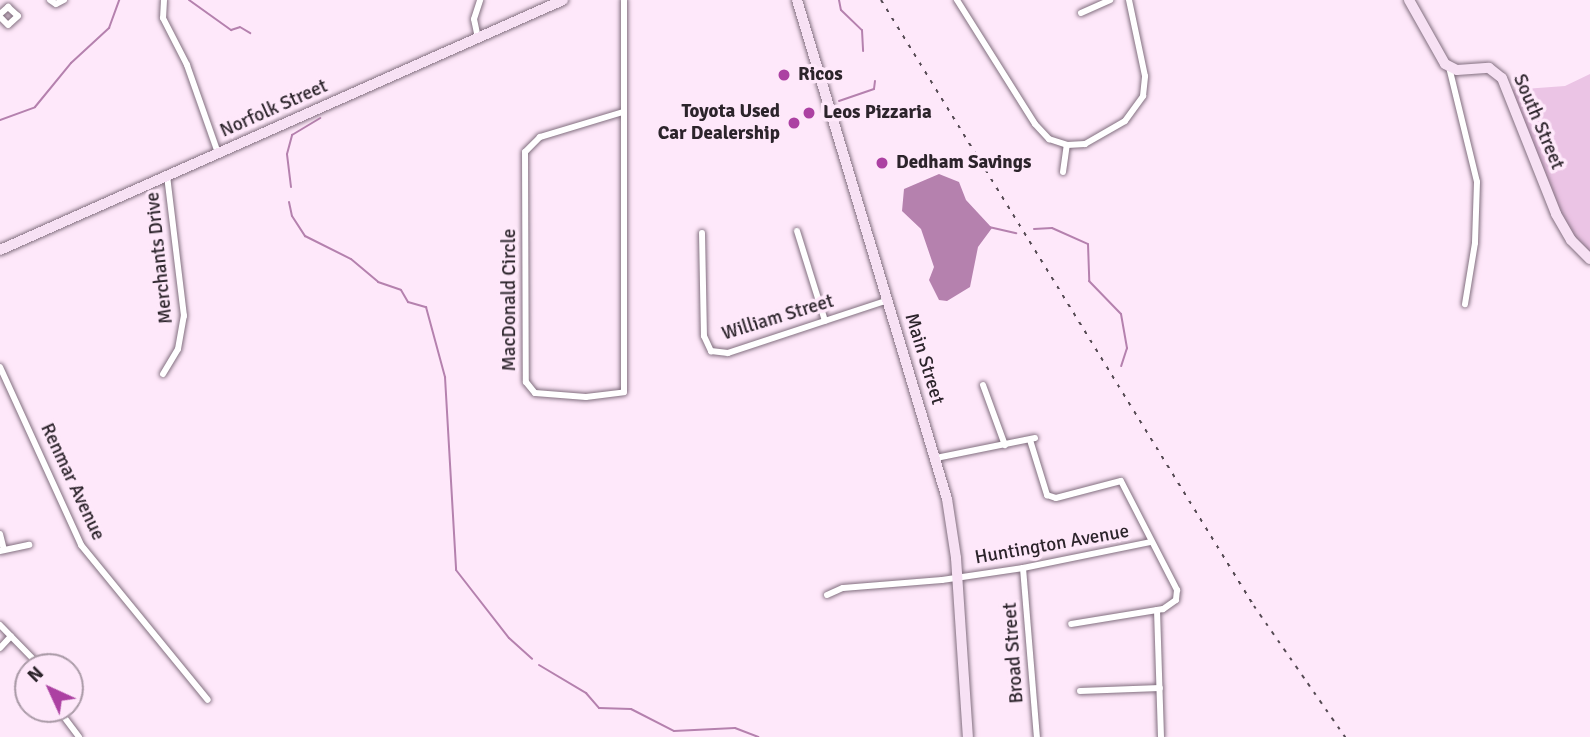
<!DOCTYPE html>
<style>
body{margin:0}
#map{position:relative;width:1590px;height:737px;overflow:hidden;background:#fee8fa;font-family:Signika,sans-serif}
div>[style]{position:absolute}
.green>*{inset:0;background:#ebc4e5}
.water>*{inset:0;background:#b581ae}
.stream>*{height:2px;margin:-1px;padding:0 1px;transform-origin:1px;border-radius:1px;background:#b581ae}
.roads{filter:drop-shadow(0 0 2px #826f7f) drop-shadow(0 0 2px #826f7f)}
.street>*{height:6px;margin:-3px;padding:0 3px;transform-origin:3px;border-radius:3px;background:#fff}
.secondary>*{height:10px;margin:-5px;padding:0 5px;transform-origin:5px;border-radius:5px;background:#f7e1f4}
.rail>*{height:2px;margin-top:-1px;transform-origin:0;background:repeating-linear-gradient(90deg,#534851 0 3.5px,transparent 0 10.5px)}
.dots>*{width:19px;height:19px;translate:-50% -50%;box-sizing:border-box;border:4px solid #fee8fa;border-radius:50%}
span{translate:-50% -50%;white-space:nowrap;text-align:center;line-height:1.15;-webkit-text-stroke:7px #fee8fa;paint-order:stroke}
.poi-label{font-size:19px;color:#2c242b;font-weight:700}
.left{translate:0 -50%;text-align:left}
.right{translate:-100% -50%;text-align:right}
.street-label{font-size:19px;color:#2c242b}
.north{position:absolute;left:14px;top:653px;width:70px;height:70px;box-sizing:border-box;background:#fee8fa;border:2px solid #aa9aa7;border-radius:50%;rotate:315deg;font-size:19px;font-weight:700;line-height:28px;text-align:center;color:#2c242b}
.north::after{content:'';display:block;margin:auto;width:24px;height:32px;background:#ac41a2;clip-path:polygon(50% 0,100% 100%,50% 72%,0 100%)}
</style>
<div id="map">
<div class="green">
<div style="clip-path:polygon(1590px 74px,1590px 259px,1571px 240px,1508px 90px,1565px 86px)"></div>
</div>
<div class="water">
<div style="clip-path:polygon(939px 174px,959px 182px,966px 200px,992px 228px,978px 247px,970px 287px,947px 301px,939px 300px,929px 280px,934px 267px,921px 229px,902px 211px,904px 189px)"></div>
</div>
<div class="stream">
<div style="left:189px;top:0;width:52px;rotate:35.5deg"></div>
<div style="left:231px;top:30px;width:9px;rotate:-18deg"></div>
<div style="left:240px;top:27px;width:12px;rotate:31deg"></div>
<div style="left:839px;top:0;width:10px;rotate:79deg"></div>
<div style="left:841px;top:10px;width:29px;rotate:44deg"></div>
<div style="left:862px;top:30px;width:21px;rotate:87deg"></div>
<div style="left:839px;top:101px;width:37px;rotate:-19deg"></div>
<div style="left:874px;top:89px;width:8px;rotate:-83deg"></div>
<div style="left:0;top:120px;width:37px;rotate:-20deg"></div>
<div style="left:35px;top:107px;width:57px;rotate:-50.7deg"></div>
<div style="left:71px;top:63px;width:52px;rotate:-42.6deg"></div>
<div style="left:109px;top:28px;width:30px;rotate:-70deg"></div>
<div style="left:291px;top:187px;width:33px;rotate:-97deg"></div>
<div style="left:287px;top:154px;width:20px;rotate:-75deg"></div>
<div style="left:292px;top:135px;width:33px;rotate:-31deg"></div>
<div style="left:289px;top:202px;width:14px;rotate:78deg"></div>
<div style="left:292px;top:216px;width:24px;rotate:57deg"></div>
<div style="left:305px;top:236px;width:51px;rotate:26.6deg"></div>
<div style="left:351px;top:259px;width:35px;rotate:40deg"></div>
<div style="left:378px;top:282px;width:24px;rotate:19deg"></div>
<div style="left:401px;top:290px;width:14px;rotate:60deg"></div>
<div style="left:408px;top:302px;width:19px;rotate:16deg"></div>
<div style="left:426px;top:307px;width:73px;rotate:74.8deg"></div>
<div style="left:445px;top:377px;width:193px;rotate:86.7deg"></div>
<div style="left:456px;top:570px;width:86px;rotate:52.1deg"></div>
<div style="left:509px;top:638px;width:31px;rotate:42deg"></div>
<div style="left:989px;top:227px;width:28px;rotate:13deg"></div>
<div style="left:1034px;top:229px;width:18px;rotate:-3deg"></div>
<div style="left:1052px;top:228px;width:39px;rotate:24deg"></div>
<div style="left:1088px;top:244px;width:37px;rotate:88deg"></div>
<div style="left:1089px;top:281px;width:46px;rotate:45.9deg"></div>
<div style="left:1121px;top:314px;width:35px;rotate:80deg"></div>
<div style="left:1127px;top:348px;width:19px;rotate:108deg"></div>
<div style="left:539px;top:665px;width:55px;rotate:30.8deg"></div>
<div style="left:586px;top:693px;width:20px;rotate:49deg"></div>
<div style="left:599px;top:708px;width:32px;rotate:2deg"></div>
<div style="left:631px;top:709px;width:48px;rotate:27.1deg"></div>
<div style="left:674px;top:731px;width:61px;rotate:-2.8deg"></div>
<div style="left:735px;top:728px;width:25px;rotate:21deg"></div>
</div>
<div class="roads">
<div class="street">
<div style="left:50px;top:0;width:7px;rotate:34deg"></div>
<div style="left:56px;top:4px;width:9px;rotate:-27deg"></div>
<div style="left:164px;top:0;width:18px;rotate:93deg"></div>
<div style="left:163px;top:18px;width:53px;rotate:62.9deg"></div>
<div style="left:187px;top:65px;width:93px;rotate:70.6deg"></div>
<div style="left:957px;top:0;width:146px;rotate:57.8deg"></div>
<div style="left:1035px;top:124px;width:21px;rotate:47deg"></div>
<div style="left:1049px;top:139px;width:19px;rotate:18deg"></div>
<div style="left:1067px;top:145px;width:18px;rotate:-3deg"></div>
<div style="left:1085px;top:144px;width:46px;rotate:-29.9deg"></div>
<div style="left:1125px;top:121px;width:31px;rotate:-54deg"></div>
<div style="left:1143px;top:96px;width:20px;rotate:-84deg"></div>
<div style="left:1145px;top:76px;width:78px;rotate:-101.9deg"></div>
<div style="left:1081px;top:13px;width:32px;rotate:-24deg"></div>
<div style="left:0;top:14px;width:11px;rotate:-41deg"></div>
<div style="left:8px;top:7px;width:13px;rotate:42deg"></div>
<div style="left:18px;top:16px;width:13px;rotate:138deg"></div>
<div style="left:8px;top:25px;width:11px;rotate:-135deg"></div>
<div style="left:478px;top:38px;width:19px;rotate:-102deg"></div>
<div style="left:474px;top:19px;width:20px;rotate:-72deg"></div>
<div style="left:1449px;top:67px;width:118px;rotate:76.3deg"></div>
<div style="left:1477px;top:182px;width:61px;rotate:91.9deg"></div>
<div style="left:1475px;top:243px;width:62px;rotate:99.3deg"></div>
<div style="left:623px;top:112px;width:87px;rotate:163.2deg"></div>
<div style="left:540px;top:137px;width:21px;rotate:135deg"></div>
<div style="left:525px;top:152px;width:230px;rotate:89.8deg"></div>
<div style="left:526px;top:382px;width:14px;rotate:51deg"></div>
<div style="left:535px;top:393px;width:51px;rotate:4.5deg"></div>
<div style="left:586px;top:397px;width:38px;rotate:-7deg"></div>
<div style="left:624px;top:392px;width:392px;rotate:-90deg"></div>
<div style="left:1063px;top:172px;width:27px;rotate:-82deg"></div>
<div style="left:797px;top:231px;width:94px;rotate:72.7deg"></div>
<div style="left:702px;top:233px;width:103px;rotate:88.9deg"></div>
<div style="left:704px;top:336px;width:17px;rotate:65deg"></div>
<div style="left:711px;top:351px;width:17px;rotate:7deg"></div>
<div style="left:728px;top:353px;width:169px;rotate:-18.3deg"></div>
<div style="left:0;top:367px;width:196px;rotate:65.5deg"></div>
<div style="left:81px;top:545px;width:200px;rotate:50.7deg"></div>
<div style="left:163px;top:374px;width:29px;rotate:-59deg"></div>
<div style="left:178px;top:349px;width:34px;rotate:-80deg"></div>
<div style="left:184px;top:316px;width:141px;rotate:-96.9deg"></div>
<div style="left:983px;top:385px;width:64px;rotate:69.9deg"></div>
<div style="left:1030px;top:440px;width:58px;rotate:72.8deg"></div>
<div style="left:1047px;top:495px;width:9px;rotate:18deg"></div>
<div style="left:1056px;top:498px;width:67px;rotate:-14.7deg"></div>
<div style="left:1121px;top:481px;width:123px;rotate:62.8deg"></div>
<div style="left:1177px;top:590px;width:10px;rotate:96deg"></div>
<div style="left:1176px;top:600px;width:16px;rotate:145deg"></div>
<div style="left:1163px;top:609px;width:93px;rotate:170.7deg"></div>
<div style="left:936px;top:458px;width:101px;rotate:-11.4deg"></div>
<div style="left:0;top:534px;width:16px;rotate:76deg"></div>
<div style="left:0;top:551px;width:30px;rotate:-12deg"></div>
<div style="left:1023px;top:568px;width:170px;rotate:85.3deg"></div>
<div style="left:827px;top:595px;width:17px;rotate:-24deg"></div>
<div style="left:843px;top:588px;width:99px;rotate:-4.6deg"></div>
<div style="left:942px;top:580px;width:82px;rotate:-8.4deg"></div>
<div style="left:1023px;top:568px;width:131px;rotate:-11.5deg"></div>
<div style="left:1157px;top:610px;width:127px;rotate:88.2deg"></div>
<div style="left:0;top:625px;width:59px;rotate:45.7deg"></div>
<div style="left:0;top:648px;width:16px;rotate:-47deg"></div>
<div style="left:1080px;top:691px;width:80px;rotate:-2.1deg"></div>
<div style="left:58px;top:709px;width:35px;rotate:53deg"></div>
</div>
<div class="secondary">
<div style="left:797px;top:0;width:521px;rotate:73.27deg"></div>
<div style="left:947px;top:499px;width:60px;rotate:81.3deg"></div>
<div style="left:956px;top:558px;width:179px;rotate:86.2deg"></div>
<div style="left:1409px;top:0;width:73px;rotate:60.6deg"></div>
<div style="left:1445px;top:64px;width:13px;rotate:27deg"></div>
<div style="left:1457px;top:70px;width:32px;rotate:-4deg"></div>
<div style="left:1489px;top:68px;width:16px;rotate:38deg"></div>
<div style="left:1502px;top:78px;width:146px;rotate:68.3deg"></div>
<div style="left:1556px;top:214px;width:30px;rotate:60deg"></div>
<div style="left:1571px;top:240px;width:27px;rotate:45deg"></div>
<div style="left:0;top:250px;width:616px;rotate:-23.94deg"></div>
</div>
</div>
<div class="rail">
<div style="left:881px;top:0;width:712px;rotate:58.39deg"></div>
<div style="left:1254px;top:606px;width:160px;rotate:55.2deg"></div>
</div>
<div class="dots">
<div style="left:784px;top:75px;background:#ac41a2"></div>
<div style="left:809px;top:113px;background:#ac41a2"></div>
<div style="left:794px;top:123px;background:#ac41a2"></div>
<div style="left:882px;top:163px;background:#ac41a2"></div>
</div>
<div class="poi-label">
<span class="left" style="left:798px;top:75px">Ricos</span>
<span class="right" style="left:780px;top:123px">Toyota Used<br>Car Dealership</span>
<span class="left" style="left:823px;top:113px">Leos Pizzaria</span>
<span class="left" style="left:896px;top:163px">Dedham Savings</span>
</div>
<div class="street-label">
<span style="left:274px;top:109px;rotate:-24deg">Norfolk Street</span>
<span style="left:1538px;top:122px;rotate:67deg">South Street</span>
<span style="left:160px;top:258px;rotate:-96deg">Merchants Drive</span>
<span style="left:510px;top:300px;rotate:-90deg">MacDonald Circle</span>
<span style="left:778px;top:318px;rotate:-17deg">William Street</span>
<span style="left:924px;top:359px;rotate:73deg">Main Street</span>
<span style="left:72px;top:482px;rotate:65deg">Renmar Avenue</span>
<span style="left:1052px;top:545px;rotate:-10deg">Huntington Avenue</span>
<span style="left:1014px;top:653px;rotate:-94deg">Broad Street</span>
</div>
<div class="north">N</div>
</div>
